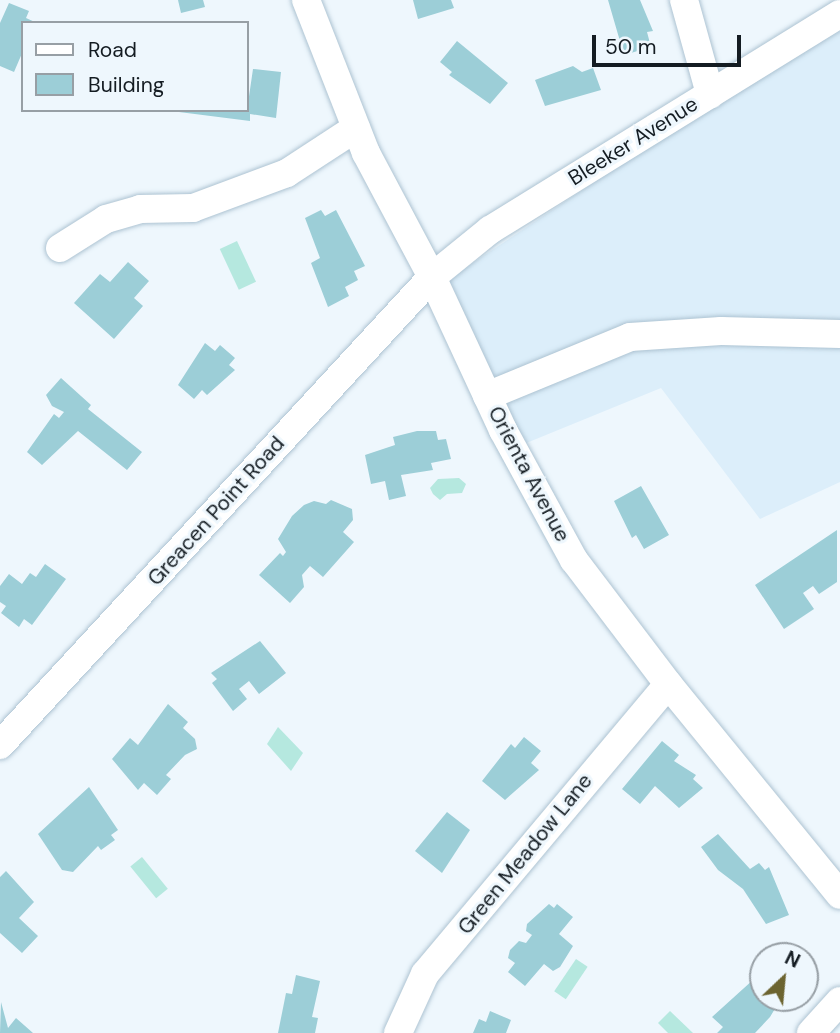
<!DOCTYPE html>
<style>
body{margin:0}
#map{position:relative;width:840px;height:1033px;overflow:hidden;background:#eef7fd;font-family:"DM Sans",sans-serif}
div>[style]{position:absolute}
.built>*{inset:0;background:#dceefa}
.water>*{inset:0;background:#b5e8df;transform-origin:0 0}
.building>*{inset:0;background:#9cced7}
.roads{filter:drop-shadow(0 0 2px #adc3d2) drop-shadow(0 0 2px #adc3d2)}
.minor>*{height:28px;margin:-14px;padding:0 14px;transform-origin:14px;border-radius:14px;background:#fff}
span{translate:-50% -50%;white-space:nowrap;text-align:center;line-height:1.15;-webkit-text-stroke:6px #eef7fd;paint-order:stroke}
.street-label{font-size:21px;color:#141c22}
.legend{position:absolute;left:21px;top:21px;width:228px;height:91px;box-sizing:border-box;background:#eef7fd;border:2px solid #979fa5;margin:0;padding:9px 12px;list-style:none;font-size:21px;color:#141c22}
.legend li{display:flex;align-items:center;gap:14px;height:35px}
.legend b{width:35px;border:2px solid #979fa5}
.north{position:absolute;left:749px;top:942px;width:70px;height:70px;box-sizing:border-box;background:#eef7fd;border:2px solid #979fa5;border-radius:50%;rotate:26deg;font-size:19px;font-weight:700;line-height:28px;text-align:center;color:#141c22}
.north::after{content:'';display:block;margin:auto;width:24px;height:32px;background:#6c6430;clip-path:polygon(50% 0,100% 100%,50% 72%,0 100%)}
.scale{position:absolute;left:592px;top:35px;width:149px;height:32px;box-sizing:border-box;border:4px solid #141c22;border-top:0;padding-left:9px;font-size:21px;line-height:24px;white-space:nowrap;color:#141c22;-webkit-text-stroke:5px #eef7fd;paint-order:stroke}
</style>
<div id="map">
<div class="built">
<div style="clip-path:polygon(840px 19px,840px 482px,760px 519px,661px 388px,519px 446px,447px 280px)"></div>
</div>
<div class="water">
<div style="left:237px;top:241px;width:45px;height:19px;rotate:65deg"></div>
<div style="clip-path:polygon(459px 478px,466px 484px,462px 493px,447px 494px,440px 500px,433px 494px,430px 488px,438px 479px)"></div>
<div style="clip-path:polygon(278px 727px,303px 753px,291px 771px,267px 744px)"></div>
<div style="left:142px;top:857px;width:41px;height:15px;rotate:51deg"></div>
<div style="left:576px;top:959px;width:14px;height:39px;rotate:34deg"></div>
<div style="clip-path:polygon(670px 1011px,693px 1033px,668px 1033px,658px 1023px)"></div>
</div>
<div class="building">
<div style="clip-path:polygon(178px 0,203px 0,205px 7px,181px 13px)"></div>
<div style="clip-path:polygon(413px 0,451px 0,454px 8px,418px 19px)"></div>
<div style="clip-path:polygon(608px 0,640px 0,653px 31px,647px 32px,651px 47px,624px 55px)"></div>
<div style="clip-path:polygon(9px 3px,29px 11px,26px 18px,37px 23px,23px 23px,23px 51px,14px 72px,0 66px,0 23px)"></div>
<div style="clip-path:polygon(457px 41px,508px 83px,490px 104px,449px 75px,452px 72px,440px 62px)"></div>
<div style="clip-path:polygon(573px 66px,582px 72px,593px 68px,601px 90px,545px 106px,535px 80px)"></div>
<div style="clip-path:polygon(253px 69px,281px 72px,276px 118px,250px 114px,250px 121px,179px 112px,247px 110px)"></div>
<div style="clip-path:polygon(321px 210px,325px 216px,336px 210px,365px 266px,354px 271px,358px 280px,345px 287px,349px 296px,328px 307px,311px 263px,320px 258px,305px 218px)"></div>
<div style="clip-path:polygon(128px 262px,149px 281px,134px 298px,143px 306px,114px 339px,74px 303px,100px 274px,110px 282px)"></div>
<div style="clip-path:polygon(205px 343px,215px 351px,220px 345px,235px 358px,229px 365px,235px 370px,207px 395px,202px 390px,194px 399px,178px 385px)"></div>
<div style="clip-path:polygon(61px 378px,91px 405px,88px 409px,142px 452px,127px 470px,78px 431px,42px 465px,27px 452px,54px 414px,59px 418px,64px 412px,52px 406px,46px 395px)"></div>
<div style="clip-path:polygon(417px 431px,436px 431px,438px 440px,446px 439px,451px 459px,431px 463px,433px 470px,401px 475px,406px 496px,389px 500px,385px 481px,371px 484px,365px 455px,395px 445px,393px 437px)"></div>
<div style="clip-path:polygon(641px 486px,669px 535px,644px 549px,636px 535px,632px 538px,614px 501px)"></div>
<div style="clip-path:polygon(331px 500px,352px 509px,353px 520px,343px 532px,354px 542px,323px 577px,310px 566px,302px 575px,304px 587px,290px 603px,259px 575px,280px 553px,283px 556px,286px 552px,278px 539px,292px 516px,304px 505px,314px 501px,326px 504px)"></div>
<div style="clip-path:polygon(837px 530px,837px 582px,819px 594px,813px 586px,803px 593px,814px 609px,784px 629px,755px 585px)"></div>
<div style="clip-path:polygon(45px 564px,66px 579px,32px 625px,24px 619px,19px 627px,1px 613px,6px 606px,0 602px,0 586px,9px 574px,22px 584px,30px 573px,36px 577px)"></div>
<div style="clip-path:polygon(260px 641px,286px 673px,259px 694px,249px 681px,239px 689px,247px 699px,233px 711px,212px 683px,217px 679px,211px 673px)"></div>
<div style="clip-path:polygon(168px 704px,188px 722px,183px 728px,195px 739px,197px 749px,185px 755px,166px 775px,171px 779px,157px 795px,144px 783px,138px 790px,112px 759px,130px 738px,138px 745px)"></div>
<div style="clip-path:polygon(524px 737px,541px 751px,531px 763px,539px 770px,505px 800px,482px 781px,511px 744px,515px 748px)"></div>
<div style="clip-path:polygon(662px 741px,679px 755px,674px 761px,696px 775px,693px 779px,703px 788px,679px 808px,655px 786px,640px 804px,622px 789px)"></div>
<div style="clip-path:polygon(89px 787px,118px 830px,111px 835px,115px 840px,101px 850px,98px 846px,73px 872px,62px 870px,38px 834px)"></div>
<div style="clip-path:polygon(447px 812px,470px 830px,442px 873px,415px 851px)"></div>
<div style="clip-path:polygon(718px 834px,750px 869px,759px 863px,765px 870px,769px 867px,789px 915px,766px 924px,743px 889px,718px 870px,701px 847px)"></div>
<div style="clip-path:polygon(6px 871px,34px 902px,19px 918px,38px 936px,22px 953px,0 933px,0 877px)"></div>
<div style="clip-path:polygon(549px 904px,554px 908px,557px 904px,573px 917px,559px 934px,573px 946px,560px 967px,553px 971px,544px 964px,525px 986px,508px 972px,515px 963px,508px 958px,510px 950px,519px 941px,526px 943px,532px 935px,526px 931px,527px 924px)"></div>
<div style="clip-path:polygon(296px 975px,320px 981px,312px 1017px,318px 1018px,315px 1033px,278px 1033px,286px 993px,292px 994px)"></div>
<div style="clip-path:polygon(754px 979px,763px 987px,763px 998px,779px 1002px,770px 1017px,755px 1033px,717px 1033px,723px 1027px,712px 1017px)"></div>
<div style="clip-path:polygon(1px 1002px,8px 1028px,16px 1018px,33px 1033px,0 1033px)"></div>
<div style="clip-path:polygon(490px 1011px,511px 1020px,506px 1033px,473px 1033px,479px 1019px,486px 1022px)"></div>
</div>
<div class="roads">
<div class="minor">
<div style="left:306px;top:0;width:164px;rotate:68.6deg"></div>
<div style="left:366px;top:153px;width:140px;rotate:62deg"></div>
<div style="left:432px;top:277px;width:169px;rotate:65.1deg"></div>
<div style="left:503px;top:430px;width:148px;rotate:61.4deg"></div>
<div style="left:574px;top:560px;width:156px;rotate:52.8deg"></div>
<div style="left:668px;top:684px;width:272px;rotate:50.8deg"></div>
<div style="left:684px;top:0;width:98px;rotate:74.5deg"></div>
<div style="left:60px;top:248px;width:54px;rotate:-32.2deg"></div>
<div style="left:106px;top:219px;width:35px;rotate:-16deg"></div>
<div style="left:140px;top:209px;width:53px;rotate:-1.1deg"></div>
<div style="left:193px;top:208px;width:100px;rotate:-20.4deg"></div>
<div style="left:287px;top:173px;width:82px;rotate:-33.1deg"></div>
<div style="left:487px;top:396px;width:155px;rotate:-22.4deg"></div>
<div style="left:630px;top:337px;width:91px;rotate:-3.8deg"></div>
<div style="left:721px;top:331px;width:119px;rotate:1.4deg"></div>
<div style="left:0;top:745px;width:637px;rotate:-47.29deg"></div>
<div style="left:432px;top:277px;width:75px;rotate:-39deg"></div>
<div style="left:490px;top:230px;width:411px;rotate:-31.7deg"></div>
<div style="left:398px;top:1033px;width:65px;rotate:-65.4deg"></div>
<div style="left:425px;top:974px;width:378px;rotate:-50deg"></div>
<div style="left:811px;top:1033px;width:43px;rotate:-47.8deg"></div>
</div>
</div>
<div class="street-label">
<span style="left:633px;top:141px;rotate:-32deg">Bleeker Avenue</span>
<span style="left:529px;top:474px;rotate:62deg">Orienta Avenue</span>
<span style="left:216px;top:511px;rotate:-48deg">Greacen Point Road</span>
<span style="left:525px;top:854px;rotate:-51deg">Green Meadow Lane</span>
</div>
<ul class="legend">
<li><b style="height:9px;background:#fff"></b>Road</li>
<li><b style="height:19px;background:#9cced7"></b>Building</li>
</ul>
<div class="north">N</div>
<div class="scale">50 m</div>
</div>
